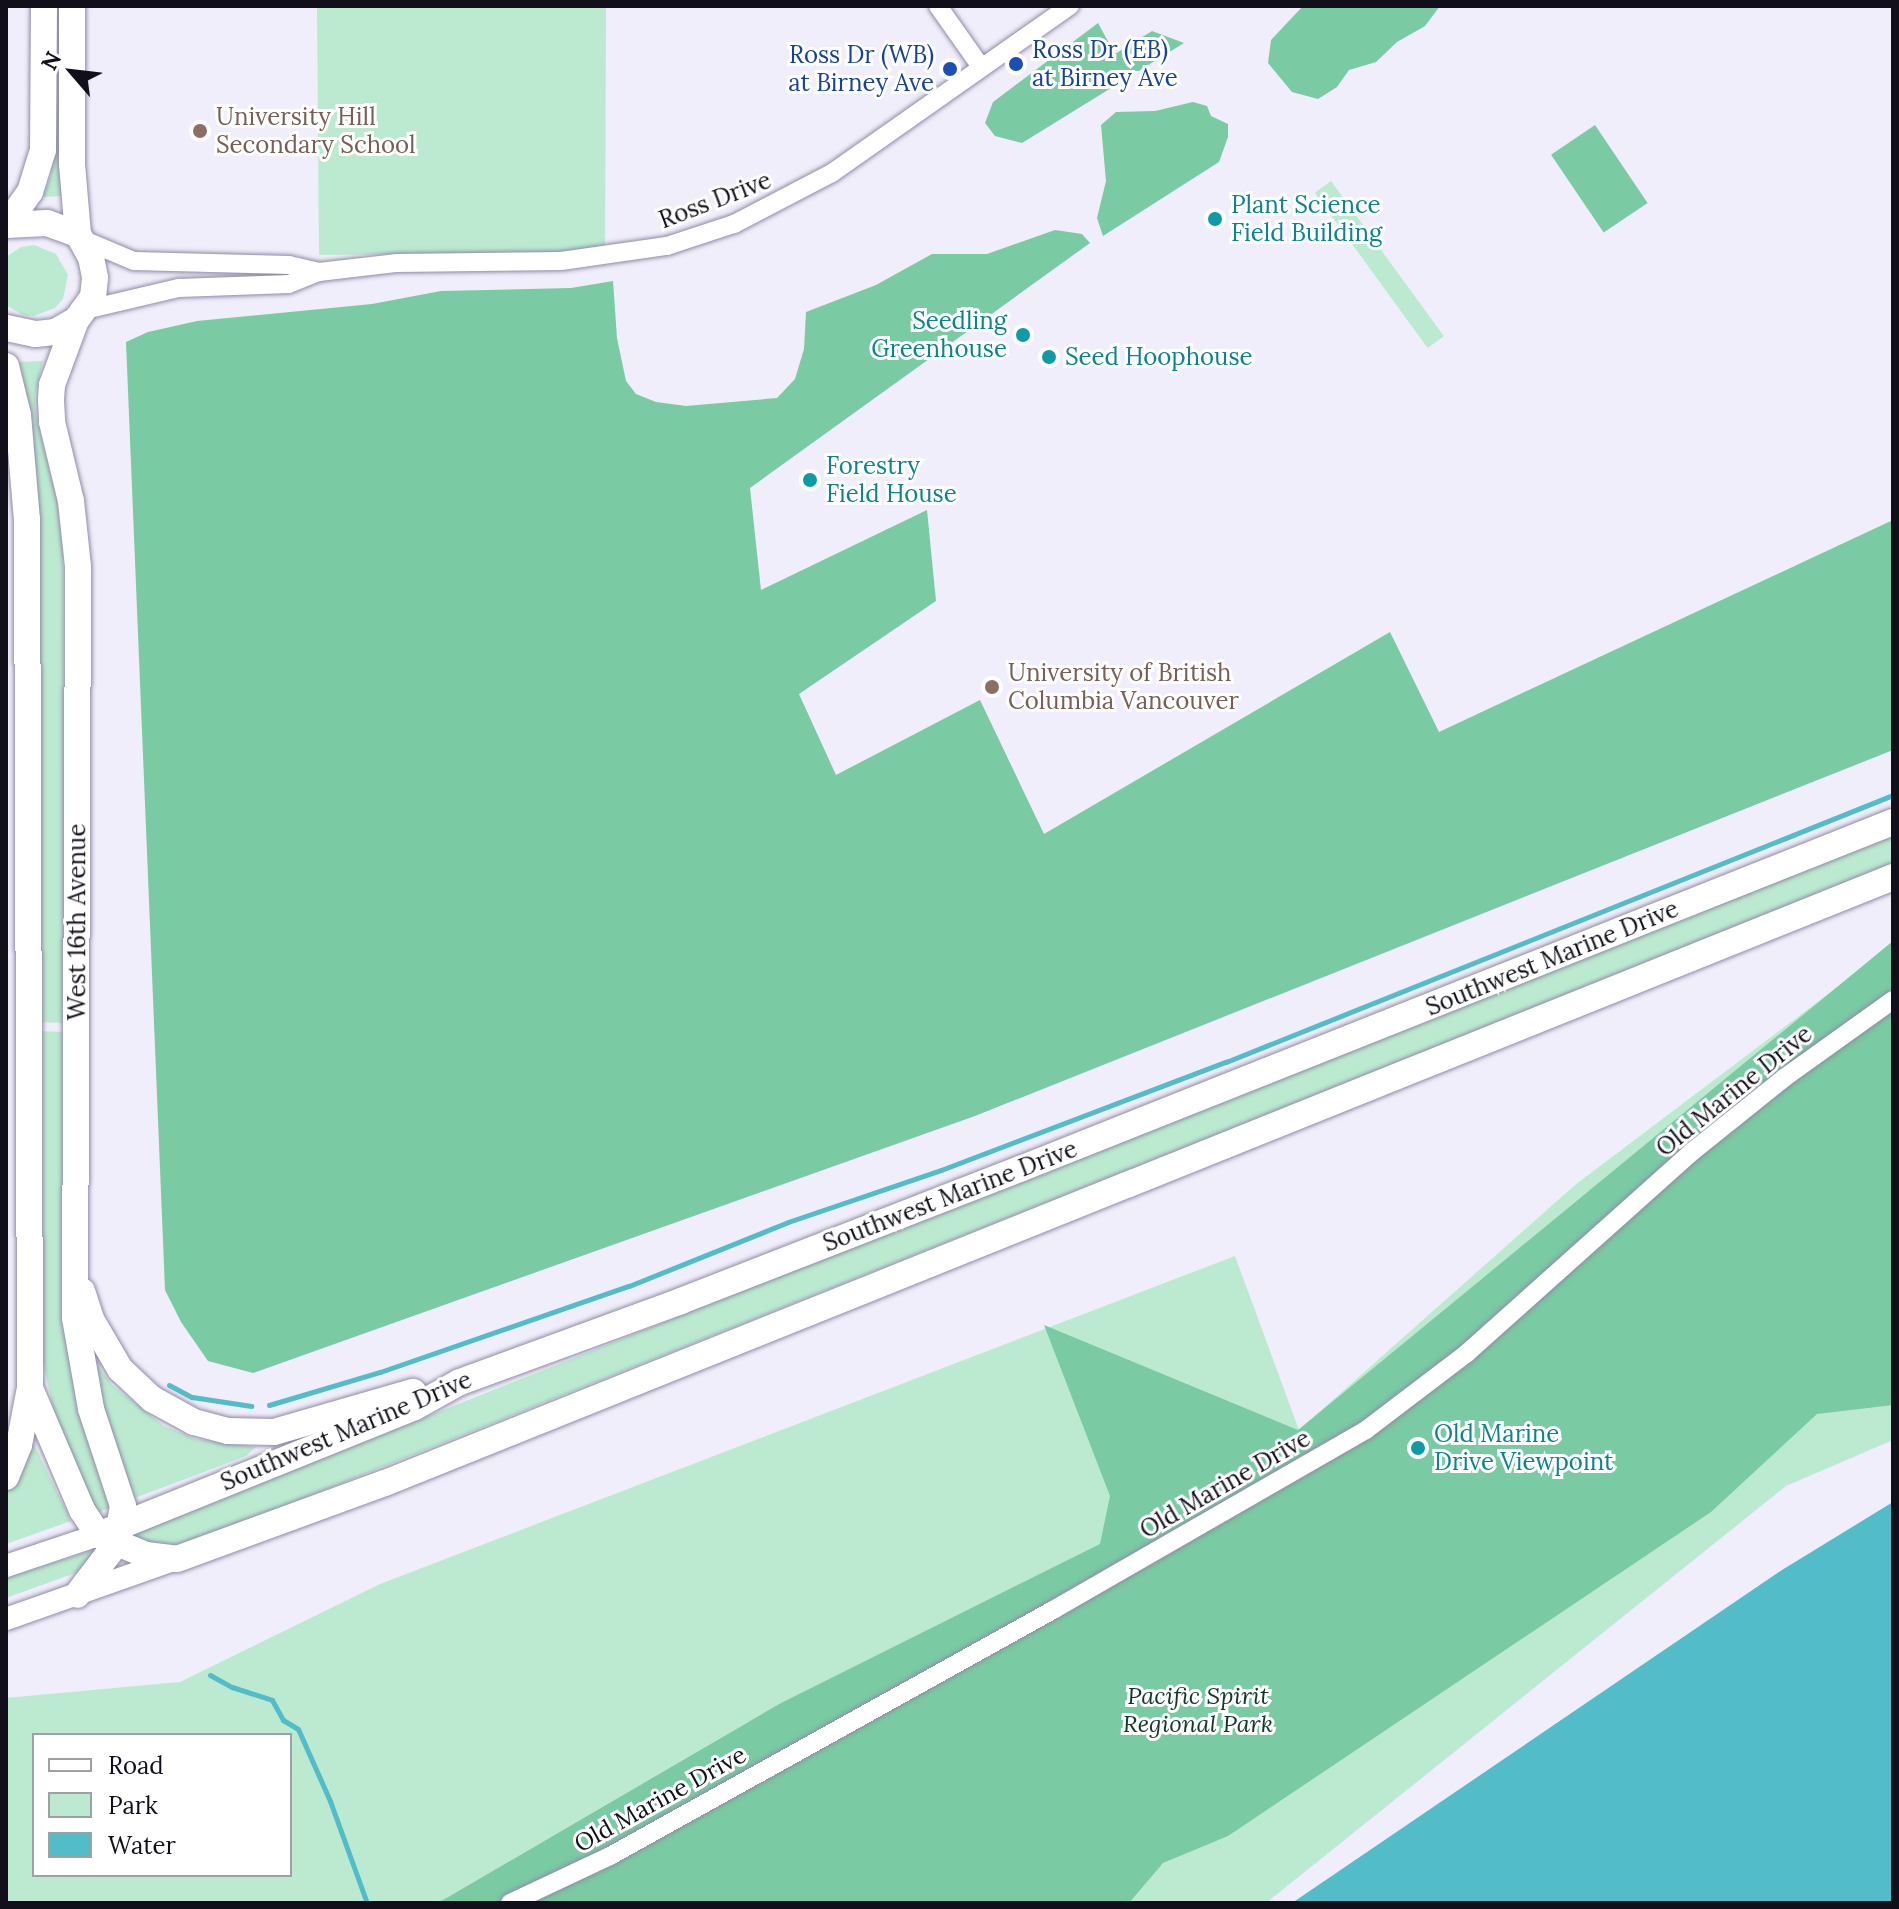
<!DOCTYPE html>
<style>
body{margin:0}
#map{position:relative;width:1899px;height:1909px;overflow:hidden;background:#efeefa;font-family:Lora,serif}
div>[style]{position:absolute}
.green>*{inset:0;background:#bbead0;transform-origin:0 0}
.forest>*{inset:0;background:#7acaa3;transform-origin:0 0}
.water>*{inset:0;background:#53bcc9}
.stream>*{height:5px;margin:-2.5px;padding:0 2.5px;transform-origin:2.5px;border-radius:2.5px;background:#53bcc9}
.roads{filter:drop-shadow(0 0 2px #8f8ba7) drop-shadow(0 0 2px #8f8ba7)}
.minor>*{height:18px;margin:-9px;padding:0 9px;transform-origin:9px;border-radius:9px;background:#fff}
.tertiary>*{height:22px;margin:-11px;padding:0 11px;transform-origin:11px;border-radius:11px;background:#fff}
.secondary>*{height:26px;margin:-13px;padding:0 13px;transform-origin:13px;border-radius:13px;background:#fff}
.dots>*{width:22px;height:22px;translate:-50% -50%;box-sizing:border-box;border:4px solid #fff;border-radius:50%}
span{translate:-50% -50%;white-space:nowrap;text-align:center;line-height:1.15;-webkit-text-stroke:6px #fff;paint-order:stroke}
.transit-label{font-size:24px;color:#164399}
.left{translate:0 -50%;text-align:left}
.right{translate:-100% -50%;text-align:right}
.education-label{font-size:24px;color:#785e54}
.street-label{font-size:24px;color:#110f19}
.culture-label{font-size:24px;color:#0d838f}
.park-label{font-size:24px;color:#143828;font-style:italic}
.frame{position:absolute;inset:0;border:8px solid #110f19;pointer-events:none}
.legend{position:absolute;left:32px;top:1733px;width:260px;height:144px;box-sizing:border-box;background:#fff;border:2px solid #a09fa3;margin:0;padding:10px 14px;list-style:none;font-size:24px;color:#110f19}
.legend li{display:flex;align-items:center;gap:16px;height:40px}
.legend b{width:40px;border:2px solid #a09fa3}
.north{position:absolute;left:32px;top:32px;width:80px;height:80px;-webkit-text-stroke:6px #fff;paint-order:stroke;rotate:298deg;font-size:22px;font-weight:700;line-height:32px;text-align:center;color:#110f19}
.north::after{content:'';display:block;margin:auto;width:28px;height:36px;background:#110f19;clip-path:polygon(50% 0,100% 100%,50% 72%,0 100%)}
</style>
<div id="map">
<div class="green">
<div style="clip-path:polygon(52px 6px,59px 6px,61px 196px,43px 197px,51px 175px)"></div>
<div style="clip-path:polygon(317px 6px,606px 6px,605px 248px,546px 253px,319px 255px)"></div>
<div style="left:1331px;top:181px;width:192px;height:20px;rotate:54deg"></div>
<div style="clip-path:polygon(34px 245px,56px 254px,68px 275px,63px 299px,55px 308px,34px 316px,23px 315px,6px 305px,6px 257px,21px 247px)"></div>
<div style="clip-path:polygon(43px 361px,35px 396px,36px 414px,57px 500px,63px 552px,65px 1023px,38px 1022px,35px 479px,33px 432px,19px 362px)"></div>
<div style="clip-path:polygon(1893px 834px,1893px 865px,739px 1325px,204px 1538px,169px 1547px,151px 1546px,131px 1534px)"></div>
<div style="clip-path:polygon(evenodd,1893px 945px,1893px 1440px,1786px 1486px,1266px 1903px,6px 1903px,6px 1698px,180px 1682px,380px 1584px,1235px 1256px,1299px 1430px,1575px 1185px,1893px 945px,34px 1735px,290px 1735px,290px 1875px,34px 1875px,34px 1735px)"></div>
<div style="clip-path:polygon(37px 1031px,65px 1032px,66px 1327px,77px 1399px,108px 1500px,109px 1508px,99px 1512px,93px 1512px,59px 1436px,41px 1353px)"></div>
<div style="clip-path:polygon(85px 1349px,112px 1385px,164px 1426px,196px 1439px,256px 1447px,246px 1456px,127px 1501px)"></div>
<div style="clip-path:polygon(30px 1436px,71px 1521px,6px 1544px,6px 1493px)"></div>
<div style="clip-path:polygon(96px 1549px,78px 1572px,6px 1598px,6px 1578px)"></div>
</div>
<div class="forest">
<div style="clip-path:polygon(1303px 6px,1440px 6px,1425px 26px,1397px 42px,1376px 62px,1349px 70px,1337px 87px,1318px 99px,1292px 92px,1268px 63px,1271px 40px)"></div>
<div style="clip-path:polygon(1098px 23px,1115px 54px,1152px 31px,1184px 43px,1022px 143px,995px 136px,985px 123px,993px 102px)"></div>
<div style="clip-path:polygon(1193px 102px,1207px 106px,1211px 116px,1228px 124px,1228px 137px,1219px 162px,1103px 236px,1097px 218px,1106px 181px,1101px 125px,1116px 112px,1155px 111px)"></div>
<div style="left:1595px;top:125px;width:94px;height:53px;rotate:56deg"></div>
<div style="clip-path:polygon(1055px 230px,1082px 234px,1090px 243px,750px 488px,761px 590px,927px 510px,936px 601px,799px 694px,836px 775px,980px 700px,1044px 834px,1390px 632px,1439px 732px,1893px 520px,1893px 750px,975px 1116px,253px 1373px,208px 1361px,181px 1322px,165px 1290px,126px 342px,148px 332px,197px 321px,372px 304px,441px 291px,571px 288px,613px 281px,617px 338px,626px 381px,636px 394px,656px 402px,686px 406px,777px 398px,795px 379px,804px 349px,806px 312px,876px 285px,932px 254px,987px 254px)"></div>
<div style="clip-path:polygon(1893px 941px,1893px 1405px,1817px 1414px,1711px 1512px,1228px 1836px,1163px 1863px,1129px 1903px,438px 1903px,781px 1703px,1100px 1544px,1110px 1496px,1044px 1325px,1298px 1430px)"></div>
</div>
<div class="water">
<div style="clip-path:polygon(1893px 1502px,1893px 1903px,1292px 1903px,1782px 1570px)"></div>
</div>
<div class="stream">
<div style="left:169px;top:1385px;width:26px;rotate:28deg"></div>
<div style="left:192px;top:1397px;width:60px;rotate:8.7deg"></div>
<div style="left:269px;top:1405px;width:116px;rotate:-16.6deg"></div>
<div style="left:380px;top:1372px;width:263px;rotate:-19.1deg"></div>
<div style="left:629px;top:1286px;width:171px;rotate:-21.9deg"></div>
<div style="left:788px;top:1222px;width:162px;rotate:-18.8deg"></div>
<div style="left:941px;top:1170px;width:305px;rotate:-20.8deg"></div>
<div style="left:1226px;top:1062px;width:718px;rotate:-21.82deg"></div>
<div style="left:210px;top:1675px;width:25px;rotate:29deg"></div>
<div style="left:232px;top:1687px;width:42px;rotate:18deg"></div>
<div style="left:272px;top:1700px;width:23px;rotate:61deg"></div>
<div style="left:283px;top:1720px;width:17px;rotate:31deg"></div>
<div style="left:298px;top:1729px;width:79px;rotate:66deg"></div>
<div style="left:330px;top:1801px;width:109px;rotate:70.1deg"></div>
</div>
<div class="roads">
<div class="minor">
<div style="left:938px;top:6px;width:75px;rotate:54.8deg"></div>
<div style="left:84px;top:240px;width:54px;rotate:22.8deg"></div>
<div style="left:134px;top:261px;width:155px;rotate:1.5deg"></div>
<div style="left:289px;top:265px;width:31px;rotate:13deg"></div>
<div style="left:85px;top:310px;width:97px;rotate:-13.2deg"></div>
<div style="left:179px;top:288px;width:110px;rotate:-2.1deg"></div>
<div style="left:289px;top:284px;width:32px;rotate:-22deg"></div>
<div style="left:319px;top:272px;width:79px;rotate:-6.6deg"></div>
<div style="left:397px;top:263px;width:164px;rotate:-0.7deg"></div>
<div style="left:561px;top:261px;width:107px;rotate:-8.1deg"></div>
<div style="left:667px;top:246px;width:71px;rotate:-18.2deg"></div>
<div style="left:734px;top:224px;width:110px;rotate:-27.5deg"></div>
<div style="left:832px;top:173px;width:291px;rotate:-35.1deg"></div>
<div style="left:510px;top:1903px;width:110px;rotate:-25.2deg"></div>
<div style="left:610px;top:1856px;width:507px;rotate:-29.04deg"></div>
<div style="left:1053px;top:1610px;width:361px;rotate:-29.9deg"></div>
<div style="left:1366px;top:1430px;width:127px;rotate:-37.3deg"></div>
<div style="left:1467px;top:1353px;width:303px;rotate:-41.8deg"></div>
<div style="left:1693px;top:1151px;width:117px;rotate:-38.7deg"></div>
<div style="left:1784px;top:1078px;width:134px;rotate:-35.6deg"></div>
</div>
<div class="tertiary">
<div style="left:6px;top:1566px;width:97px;rotate:-18.6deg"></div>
<div style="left:6px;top:1619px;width:180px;rotate:-19.4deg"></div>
</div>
<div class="secondary">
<div style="left:72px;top:6px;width:158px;rotate:90deg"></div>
<div style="left:72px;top:164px;width:70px;rotate:85.1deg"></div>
<div style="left:8px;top:223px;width:38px;rotate:-55deg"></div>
<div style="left:30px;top:192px;width:44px;rotate:-72.8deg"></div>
<div style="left:43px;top:150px;width:144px;rotate:-89.6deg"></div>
<div style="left:6px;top:225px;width:41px;rotate:-2.8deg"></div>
<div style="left:47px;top:223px;width:33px;rotate:20deg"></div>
<div style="left:78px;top:234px;width:26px;rotate:61deg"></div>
<div style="left:91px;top:257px;width:21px;rotate:79deg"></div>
<div style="left:95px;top:278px;width:19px;rotate:96deg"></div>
<div style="left:93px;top:297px;width:29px;rotate:126deg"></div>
<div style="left:76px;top:320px;width:24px;rotate:150deg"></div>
<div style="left:55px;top:332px;width:20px;rotate:174deg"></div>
<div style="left:35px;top:334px;width:30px;rotate:-168deg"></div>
<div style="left:76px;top:320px;width:69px;rotate:110.3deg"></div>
<div style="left:52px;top:385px;width:15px;rotate:94deg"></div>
<div style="left:51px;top:400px;width:22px;rotate:87deg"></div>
<div style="left:52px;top:422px;width:81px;rotate:76.5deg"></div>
<div style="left:71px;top:501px;width:66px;rotate:83.9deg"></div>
<div style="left:78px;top:567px;width:751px;rotate:90.23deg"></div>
<div style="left:75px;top:1318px;width:92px;rotate:80deg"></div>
<div style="left:91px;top:1409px;width:102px;rotate:71.7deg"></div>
<div style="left:123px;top:1506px;width:39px;rotate:100deg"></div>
<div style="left:116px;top:1544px;width:64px;rotate:127.4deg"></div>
<div style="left:6px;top:366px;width:50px;rotate:76.2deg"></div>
<div style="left:18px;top:415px;width:104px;rotate:85.1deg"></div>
<div style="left:27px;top:519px;width:869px;rotate:89.8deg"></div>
<div style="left:30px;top:1388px;width:133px;rotate:66.9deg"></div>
<div style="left:82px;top:1510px;width:30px;rotate:57deg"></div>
<div style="left:82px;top:1291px;width:32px;rotate:72deg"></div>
<div style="left:92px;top:1321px;width:56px;rotate:59.7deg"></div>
<div style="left:120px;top:1369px;width:44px;rotate:43.2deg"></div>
<div style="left:152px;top:1399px;width:48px;rotate:28.7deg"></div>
<div style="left:194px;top:1422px;width:35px;rotate:15deg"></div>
<div style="left:228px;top:1431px;width:46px;rotate:1.2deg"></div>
<div style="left:274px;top:1432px;width:145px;rotate:-16.1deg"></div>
<div style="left:6px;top:1477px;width:35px;rotate:-68deg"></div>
<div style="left:19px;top:1445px;width:58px;rotate:-79.1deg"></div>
<div style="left:98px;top:1535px;width:342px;rotate:-22deg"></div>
<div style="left:415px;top:1407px;width:51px;rotate:-29.1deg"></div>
<div style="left:460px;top:1382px;width:235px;rotate:-20.1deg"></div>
<div style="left:681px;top:1301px;width:364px;rotate:-21.3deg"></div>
<div style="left:1020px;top:1169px;width:939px;rotate:-21.68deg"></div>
<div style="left:98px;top:1535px;width:52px;rotate:22.6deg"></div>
<div style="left:146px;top:1555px;width:31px;rotate:7deg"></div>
<div style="left:177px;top:1559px;width:221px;rotate:-20.1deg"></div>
<div style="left:385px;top:1483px;width:1625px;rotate:-21.89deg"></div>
</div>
</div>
<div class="dots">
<div style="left:1016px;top:64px;background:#1a4fb4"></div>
<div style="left:950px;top:69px;background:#1a4fb4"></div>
<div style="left:200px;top:131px;background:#8d6e63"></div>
<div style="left:1215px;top:219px;background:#0f9aa8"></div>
<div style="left:1023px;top:335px;background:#0f9aa8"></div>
<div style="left:1049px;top:357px;background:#0f9aa8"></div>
<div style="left:810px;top:480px;background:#0f9aa8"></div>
<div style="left:992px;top:687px;background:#8d6e63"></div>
<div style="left:1418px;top:1448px;background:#0f9aa8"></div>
</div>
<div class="transit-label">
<span class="left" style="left:1032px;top:64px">Ross Dr (EB)<br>at Birney Ave</span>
<span class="right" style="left:934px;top:69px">Ross Dr (WB)<br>at Birney Ave</span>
</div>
<div class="education-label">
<span class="left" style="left:216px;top:131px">University Hill<br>Secondary School</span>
<span class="left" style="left:1008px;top:687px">University of British<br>Columbia Vancouver</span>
</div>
<div class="street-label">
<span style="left:715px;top:200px;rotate:-21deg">Ross Drive</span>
<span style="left:77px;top:922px;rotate:-90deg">West 16th Avenue</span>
<span style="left:1552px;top:958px;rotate:-22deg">Southwest Marine Drive</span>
<span style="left:1734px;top:1091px;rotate:-39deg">Old Marine Drive</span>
<span style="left:950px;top:1196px;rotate:-21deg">Southwest Marine Drive</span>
<span style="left:346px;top:1431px;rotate:-23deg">Southwest Marine Drive</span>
<span style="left:1225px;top:1484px;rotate:-30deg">Old Marine Drive</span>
<span style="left:660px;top:1799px;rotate:-29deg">Old Marine Drive</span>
</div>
<div class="culture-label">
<span class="left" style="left:1231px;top:219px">Plant Science<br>Field Building</span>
<span class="right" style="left:1007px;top:335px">Seedling<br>Greenhouse</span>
<span class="left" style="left:1065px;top:357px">Seed Hoophouse</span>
<span class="left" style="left:826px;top:480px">Forestry<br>Field House</span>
<span class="left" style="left:1434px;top:1448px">Old Marine<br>Drive Viewpoint</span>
</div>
<div class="park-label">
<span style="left:1198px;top:1710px">Pacific Spirit<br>Regional Park</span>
</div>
<div class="frame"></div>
<ul class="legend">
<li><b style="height:10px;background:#fff"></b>Road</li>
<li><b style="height:22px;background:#bbead0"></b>Park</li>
<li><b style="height:22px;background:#53bcc9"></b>Water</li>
</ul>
<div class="north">N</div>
</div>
